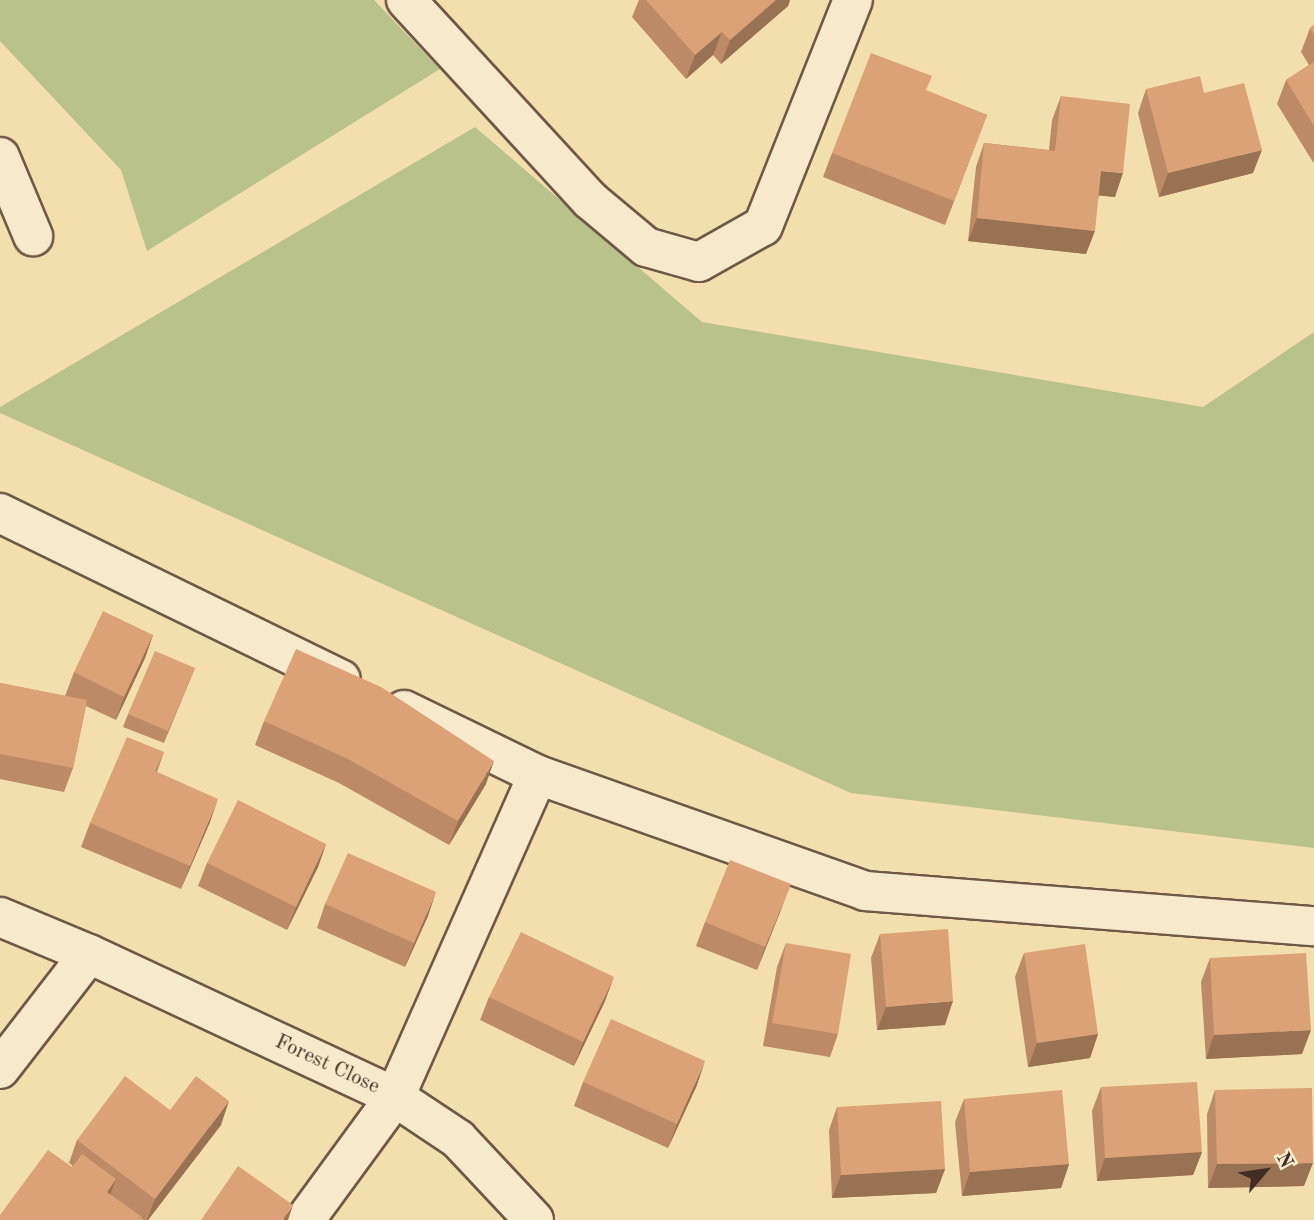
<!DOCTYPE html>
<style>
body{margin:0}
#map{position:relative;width:1314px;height:1220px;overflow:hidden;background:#f3dead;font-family:"Old Standard TT",serif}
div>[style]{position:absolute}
.green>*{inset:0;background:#b9c28b}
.roads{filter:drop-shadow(2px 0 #6e5946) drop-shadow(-2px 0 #6e5946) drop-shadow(0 2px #6e5946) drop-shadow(0 -2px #6e5946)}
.minor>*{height:38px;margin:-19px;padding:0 19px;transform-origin:19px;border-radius:19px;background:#f7eaca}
.wall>*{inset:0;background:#bc8a66}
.shaded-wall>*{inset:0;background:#997153}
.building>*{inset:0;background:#dba177}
span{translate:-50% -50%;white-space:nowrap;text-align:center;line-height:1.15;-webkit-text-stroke:6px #f7eaca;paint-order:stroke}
.street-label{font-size:21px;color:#412d24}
.north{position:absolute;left:1230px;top:1136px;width:70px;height:70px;-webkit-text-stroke:5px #f7eaca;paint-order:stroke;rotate:61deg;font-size:19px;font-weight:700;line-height:28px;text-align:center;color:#412d24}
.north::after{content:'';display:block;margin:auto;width:24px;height:32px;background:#412d24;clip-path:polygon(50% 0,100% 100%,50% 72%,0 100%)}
</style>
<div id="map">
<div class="green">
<i style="clip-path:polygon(0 0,374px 0,440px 69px,147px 251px,121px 170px,0 41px)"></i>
<i style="clip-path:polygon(475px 127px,702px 322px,1203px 407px,1314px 332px,1314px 848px,851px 793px,0 413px,0 407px)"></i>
</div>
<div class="roads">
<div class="minor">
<i style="left:406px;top:0;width:272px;rotate:47.4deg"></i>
<i style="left:590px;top:200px;width:73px;rotate:40deg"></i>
<i style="left:646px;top:247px;width:55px;rotate:15.8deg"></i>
<i style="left:699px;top:262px;width:73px;rotate:-29.4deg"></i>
<i style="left:763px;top:226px;width:243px;rotate:-68.3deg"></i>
<i style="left:0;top:157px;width:86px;rotate:67.3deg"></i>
<i style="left:0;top:513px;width:379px;rotate:26deg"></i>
<i style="left:404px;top:710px;width:149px;rotate:25.9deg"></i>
<i style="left:538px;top:775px;width:347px;rotate:19.5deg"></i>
<i style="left:865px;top:891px;width:450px;rotate:4.5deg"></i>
<i style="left:0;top:917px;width:96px;rotate:22.6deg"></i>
<i style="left:89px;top:954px;width:338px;rotate:25deg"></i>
<i style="left:395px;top:1097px;width:76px;rotate:33.7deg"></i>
<i style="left:458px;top:1139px;width:111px;rotate:46.8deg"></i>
<i style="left:0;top:1069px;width:145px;rotate:-52.3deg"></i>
<i style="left:305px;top:1220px;width:152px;rotate:-53.8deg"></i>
<i style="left:395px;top:1097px;width:352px;rotate:-66.1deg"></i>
</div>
</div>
<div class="wall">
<i style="clip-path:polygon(639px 0,790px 0,788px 6px,721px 64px,713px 55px,686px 79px,632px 17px)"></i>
<i style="clip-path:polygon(1314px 25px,1314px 162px,1313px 162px,1277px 104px,1286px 80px,1309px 65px,1301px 52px,1310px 28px)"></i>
<i style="clip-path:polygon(1146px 89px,1204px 93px,1253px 173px,1159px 197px,1138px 113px)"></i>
<i style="clip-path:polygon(926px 91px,987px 115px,945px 225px,823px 177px,832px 153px)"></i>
<i style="clip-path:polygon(1061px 96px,1115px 197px,1099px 195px,1086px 254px,968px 241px,976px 167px,984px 143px,1049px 150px,1052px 120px)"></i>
<i style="clip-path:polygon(153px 635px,145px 658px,116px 720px,86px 706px,73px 768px,64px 792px,0 779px,0 683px,65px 696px,74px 672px)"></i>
<i style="clip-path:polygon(195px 668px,164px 743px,123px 727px,128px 714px)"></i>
<i style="clip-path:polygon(264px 721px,486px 784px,449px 845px,339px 783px,255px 745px)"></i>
<i style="clip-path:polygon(164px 752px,157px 772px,210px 822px,181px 889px,81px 847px,90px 823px)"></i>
<i style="clip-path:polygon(326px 844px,318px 867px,287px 930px,198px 886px,207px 863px)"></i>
<i style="clip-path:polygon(325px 904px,428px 916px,405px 967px,317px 928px)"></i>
<i style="clip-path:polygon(782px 907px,757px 970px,696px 946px,705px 922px)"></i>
<i style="clip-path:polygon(880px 934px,945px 1025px,877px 1030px,871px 958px)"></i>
<i style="clip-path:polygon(786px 943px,838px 1034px,830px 1057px,763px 1046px,777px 967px)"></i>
<i style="clip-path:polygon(1024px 953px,1098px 1034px,1090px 1058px,1028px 1067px,1015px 977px)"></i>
<i style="clip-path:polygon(1210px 958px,1302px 1054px,1206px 1059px,1201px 982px)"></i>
<i style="clip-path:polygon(489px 997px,605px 1001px,574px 1066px,480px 1020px)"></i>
<i style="clip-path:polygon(583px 1082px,697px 1085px,668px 1148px,574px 1106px)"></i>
<i style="clip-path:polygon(1101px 1087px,1202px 1152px,1193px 1175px,1097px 1181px,1092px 1111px)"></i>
<i style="clip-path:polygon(1215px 1090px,1304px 1186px,1208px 1188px,1207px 1114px)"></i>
<i style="clip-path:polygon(964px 1099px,1069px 1164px,1061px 1188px,962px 1196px,955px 1122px)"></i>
<i style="clip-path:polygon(837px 1107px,945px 1169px,936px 1193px,832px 1198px,829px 1130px)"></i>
<i style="clip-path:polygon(221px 1125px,148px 1220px,143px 1220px,141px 1219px,140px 1220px,0 1220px,72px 1167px,73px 1166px,69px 1163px,77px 1140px)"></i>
</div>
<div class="shaded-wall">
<i style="clip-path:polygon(776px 0,790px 0,788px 6px,721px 64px,730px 40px)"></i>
<i style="clip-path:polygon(722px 32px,713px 55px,686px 79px,695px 55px)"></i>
<i style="clip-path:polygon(1262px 150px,1253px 173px,1159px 197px,1168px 173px)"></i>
<i style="clip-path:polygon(1101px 171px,1123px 173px,1115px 197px,1093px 195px)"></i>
<i style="clip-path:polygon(977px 218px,1095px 231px,1086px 254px,968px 241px)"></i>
<i style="clip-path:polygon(153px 635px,145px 658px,116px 720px,124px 697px)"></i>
<i style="clip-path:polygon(494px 761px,486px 784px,449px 845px,458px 821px)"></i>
<i style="clip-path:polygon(218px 799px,210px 822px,181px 889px,190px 866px)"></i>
<i style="clip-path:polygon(326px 844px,318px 867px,287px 930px,296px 907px)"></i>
<i style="clip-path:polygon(791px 884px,782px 907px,757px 970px,765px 947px)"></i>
<i style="clip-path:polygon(436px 892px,428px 916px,405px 967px,414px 943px)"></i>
<i style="clip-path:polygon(614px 977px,605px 1001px,574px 1066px,583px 1042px)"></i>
<i style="clip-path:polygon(953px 1001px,945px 1025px,877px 1030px,886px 1007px)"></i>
<i style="clip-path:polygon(1311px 1030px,1302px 1054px,1206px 1059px,1214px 1035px)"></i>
<i style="clip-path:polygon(1098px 1034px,1090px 1058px,1028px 1067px,1037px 1043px)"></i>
<i style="clip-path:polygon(705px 1061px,697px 1085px,668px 1148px,677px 1124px)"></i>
<i style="clip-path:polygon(229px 1101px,221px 1125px,148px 1220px,147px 1220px,155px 1199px)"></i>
<i style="clip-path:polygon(1202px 1152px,1193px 1175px,1097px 1181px,1105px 1158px)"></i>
<i style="clip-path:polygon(1313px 1163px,1304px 1186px,1208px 1188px,1217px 1164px)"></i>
<i style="clip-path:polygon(1069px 1164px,1061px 1188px,962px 1196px,970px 1172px)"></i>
<i style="clip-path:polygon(945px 1169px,936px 1193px,832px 1198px,841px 1175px)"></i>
<i style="clip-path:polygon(116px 1179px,107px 1203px,107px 1192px)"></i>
<i style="clip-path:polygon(293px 1205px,288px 1220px,283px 1220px)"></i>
</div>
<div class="building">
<i style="clip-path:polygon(646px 0,776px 0,730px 40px,722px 32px,695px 55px)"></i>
<i style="clip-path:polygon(1314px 25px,1314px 35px,1310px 28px)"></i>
<i style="clip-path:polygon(871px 53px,932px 76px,926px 90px,987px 115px,954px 201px,832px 153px)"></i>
<i style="clip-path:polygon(1314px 62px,1314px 126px,1286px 80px)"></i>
<i style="clip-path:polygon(1200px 76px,1204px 93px,1244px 83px,1262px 150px,1168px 173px,1146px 89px)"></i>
<i style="clip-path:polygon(1061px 96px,1130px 104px,1123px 173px,1101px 171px,1095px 231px,977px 218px,984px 143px,1055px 151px)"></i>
<i style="clip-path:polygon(103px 611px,153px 635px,124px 697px,74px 672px)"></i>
<i style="clip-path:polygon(296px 649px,381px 687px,494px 761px,458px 821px,348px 759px,264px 721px)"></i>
<i style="clip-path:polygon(155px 651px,195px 668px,168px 731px,128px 714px)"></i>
<i style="clip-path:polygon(0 683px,87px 700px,73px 768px,0 754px)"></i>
<i style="clip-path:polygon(127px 737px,164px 752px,155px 771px,218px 799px,190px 866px,90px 823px)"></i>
<i style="clip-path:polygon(238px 800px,326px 844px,296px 907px,207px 863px)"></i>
<i style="clip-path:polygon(348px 853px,436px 892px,414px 943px,325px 904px)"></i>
<i style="clip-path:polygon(730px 860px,791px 884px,765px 947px,705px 922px)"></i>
<i style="clip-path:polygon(948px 929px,953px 1001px,886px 1007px,880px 934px)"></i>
<i style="clip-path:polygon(521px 932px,614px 977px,583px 1042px,489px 997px)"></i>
<i style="clip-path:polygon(786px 943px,851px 954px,838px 1034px,772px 1023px)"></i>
<i style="clip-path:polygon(1085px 944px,1098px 1034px,1037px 1043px,1024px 953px)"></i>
<i style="clip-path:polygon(1306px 953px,1311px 1030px,1214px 1035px,1210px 958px)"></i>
<i style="clip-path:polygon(611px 1019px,705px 1061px,677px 1124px,583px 1082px)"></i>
<i style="clip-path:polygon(125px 1076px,170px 1110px,196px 1076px,229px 1101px,155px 1199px,77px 1140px)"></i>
<i style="clip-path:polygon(1197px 1082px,1202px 1152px,1105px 1158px,1101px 1087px)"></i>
<i style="clip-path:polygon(1312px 1088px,1313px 1163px,1217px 1164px,1215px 1090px)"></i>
<i style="clip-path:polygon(1062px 1090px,1069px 1164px,970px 1172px,964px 1099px)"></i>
<i style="clip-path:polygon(941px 1101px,945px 1169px,841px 1175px,837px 1107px)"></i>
<i style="clip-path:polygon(48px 1150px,72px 1167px,82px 1154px,116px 1179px,107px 1192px,142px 1217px,139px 1220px,0 1220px,0 1215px)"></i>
<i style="clip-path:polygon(238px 1166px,293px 1205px,283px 1220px,201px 1220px)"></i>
</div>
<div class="street-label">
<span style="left:327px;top:1065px;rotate:25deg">Forest Close</span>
</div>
<div class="north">N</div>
</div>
